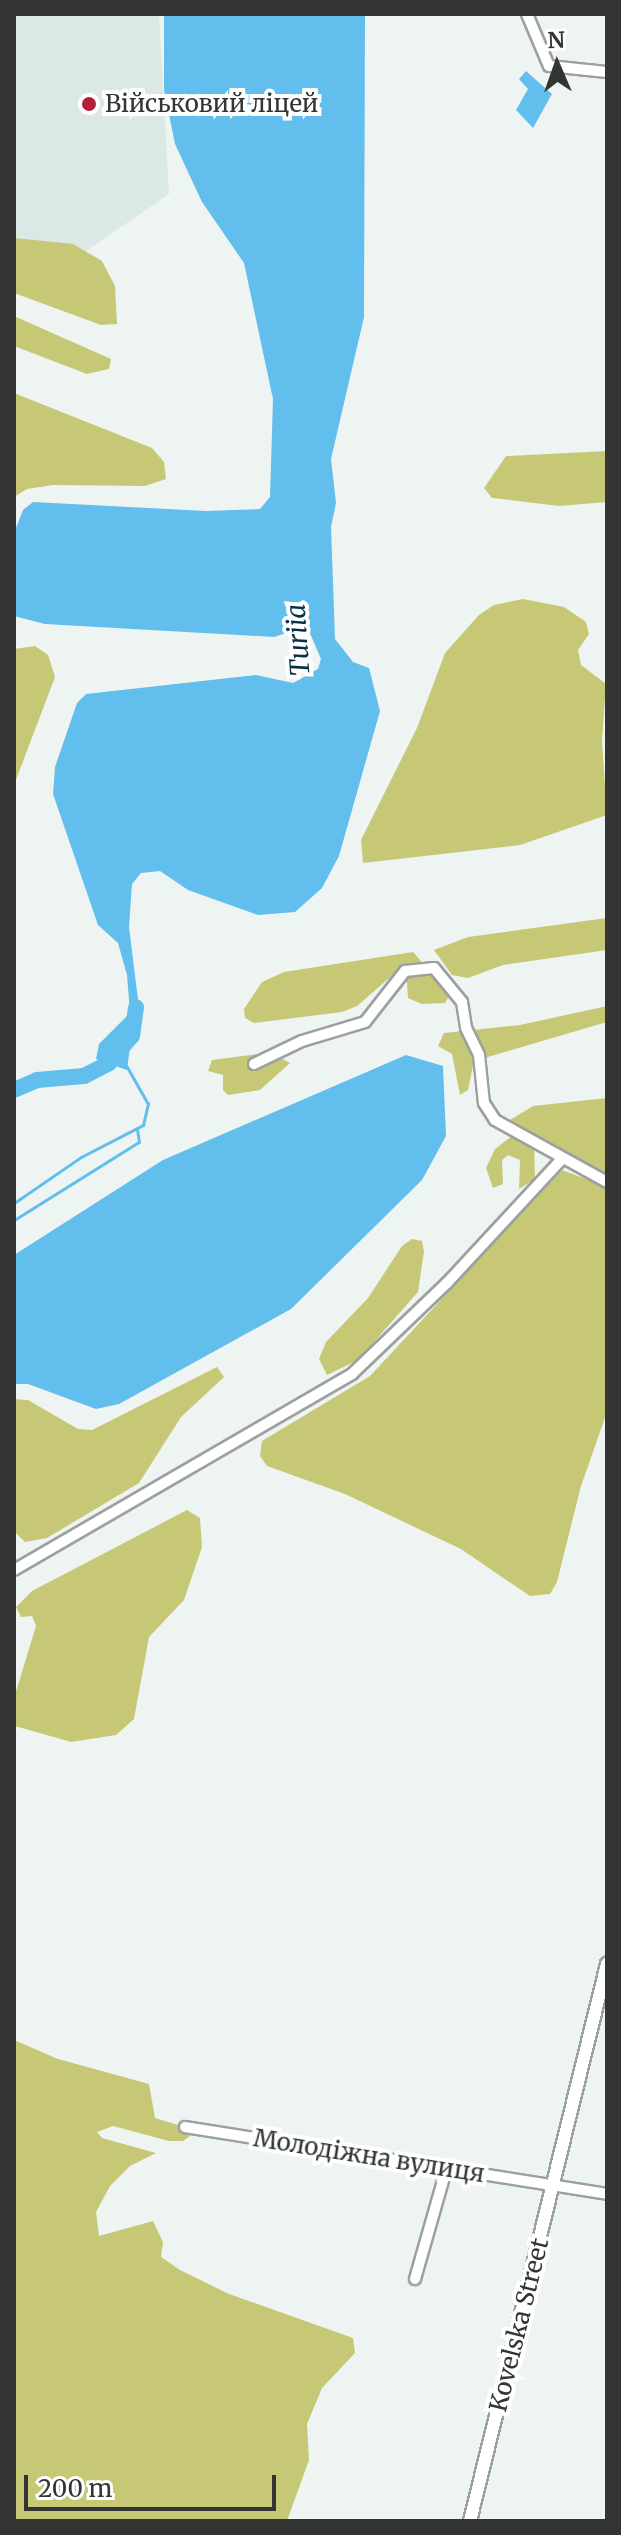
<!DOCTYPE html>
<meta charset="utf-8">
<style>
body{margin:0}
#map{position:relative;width:621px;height:2535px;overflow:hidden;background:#eef4f2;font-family:Merriweather,serif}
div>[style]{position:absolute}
.built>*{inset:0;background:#dae9e3}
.green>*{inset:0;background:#c7c876}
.water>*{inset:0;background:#62beed}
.stream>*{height:3px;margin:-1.5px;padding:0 1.5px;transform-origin:1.5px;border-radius:1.5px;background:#62beed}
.river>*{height:16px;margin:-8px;padding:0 8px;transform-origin:8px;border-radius:8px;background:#62beed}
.roads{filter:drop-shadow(2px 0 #9ba19f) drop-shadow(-2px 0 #9ba19f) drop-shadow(0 2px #9ba19f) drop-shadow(0 -2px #9ba19f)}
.minor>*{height:10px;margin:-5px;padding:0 5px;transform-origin:5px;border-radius:5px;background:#fff}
.tertiary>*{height:12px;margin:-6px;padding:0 6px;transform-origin:6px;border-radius:6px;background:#fff}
.dots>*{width:22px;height:22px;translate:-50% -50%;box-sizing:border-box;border:4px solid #fff;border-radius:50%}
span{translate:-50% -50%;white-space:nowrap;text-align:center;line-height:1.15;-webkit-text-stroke:8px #fff;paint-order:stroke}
.poi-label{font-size:24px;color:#323534}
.left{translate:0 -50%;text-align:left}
.street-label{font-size:24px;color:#323534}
.water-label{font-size:26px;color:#063144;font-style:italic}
.frame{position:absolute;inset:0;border:16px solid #323534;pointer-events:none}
.north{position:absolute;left:517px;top:24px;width:80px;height:80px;-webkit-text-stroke:6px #fff;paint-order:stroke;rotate:358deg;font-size:22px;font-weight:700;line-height:32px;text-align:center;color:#323534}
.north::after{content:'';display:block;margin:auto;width:28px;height:36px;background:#323534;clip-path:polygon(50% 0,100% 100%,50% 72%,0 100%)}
.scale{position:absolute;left:24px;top:2475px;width:252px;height:36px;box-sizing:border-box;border:4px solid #323534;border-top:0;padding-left:10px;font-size:24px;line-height:28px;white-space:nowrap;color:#323534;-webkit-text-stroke:6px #fff;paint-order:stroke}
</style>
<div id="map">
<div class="built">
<i style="clip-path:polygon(14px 14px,159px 14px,169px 194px,73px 260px,14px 245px)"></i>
</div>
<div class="green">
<i style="clip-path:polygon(14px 238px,73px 244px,102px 261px,115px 286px,117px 324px,101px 325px,14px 293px)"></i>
<i style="clip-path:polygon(14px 316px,111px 359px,109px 369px,87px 374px,14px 346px)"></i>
<i style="clip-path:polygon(14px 393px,152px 448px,164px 462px,166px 479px,145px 486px,53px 485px,27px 489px,14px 497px)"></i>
<i style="clip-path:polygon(607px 451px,607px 502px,559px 506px,502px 499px,492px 498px,484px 488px,506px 456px)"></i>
<i style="clip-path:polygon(523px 599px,564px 607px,586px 622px,589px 634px,578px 650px,581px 665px,606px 684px,602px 741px,607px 815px,520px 845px,363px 863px,361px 840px,417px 728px,445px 653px,479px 615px,494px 605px)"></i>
<i style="clip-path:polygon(35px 646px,48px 655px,55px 677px,14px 785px,14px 649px)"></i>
<i style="clip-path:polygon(607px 918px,607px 950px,503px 965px,468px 978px,452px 975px,434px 950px,468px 937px)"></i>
<i style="clip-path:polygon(413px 952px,450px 994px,445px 1003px,422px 1004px,408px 998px,407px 982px,395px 973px,357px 1006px,342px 1012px,254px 1023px,245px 1018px,244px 1009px,262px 982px,284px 972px)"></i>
<i style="clip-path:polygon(607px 1006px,607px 1022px,474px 1061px,468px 1090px,460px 1095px,452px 1054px,438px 1046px,444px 1033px,520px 1025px)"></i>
<i style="clip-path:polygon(258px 1054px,251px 1066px,264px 1067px,281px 1058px,290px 1063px,260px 1090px,228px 1095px,223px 1090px,223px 1075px,208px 1071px,212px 1060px)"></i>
<i style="clip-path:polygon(607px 1098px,607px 1174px,510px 1120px,533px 1106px)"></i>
<i style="clip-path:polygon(512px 1136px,534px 1142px,535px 1179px,519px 1189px,520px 1160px,508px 1155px,502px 1160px,503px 1184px,493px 1188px,486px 1168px,495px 1149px)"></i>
<i style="clip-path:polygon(562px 1170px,607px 1187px,607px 1412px,581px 1486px,557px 1582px,550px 1594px,530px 1596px,461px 1549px,345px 1494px,267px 1466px,260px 1456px,262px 1441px,370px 1376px)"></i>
<i style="clip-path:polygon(412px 1239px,422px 1241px,424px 1251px,418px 1292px,358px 1360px,327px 1375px,319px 1359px,326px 1342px,368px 1298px,402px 1246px)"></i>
<i style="clip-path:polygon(217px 1367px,224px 1377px,181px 1417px,139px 1483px,47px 1538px,25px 1542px,14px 1531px,14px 1399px,28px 1400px,78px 1429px,92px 1430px)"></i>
<i style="clip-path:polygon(187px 1510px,200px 1518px,202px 1547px,184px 1600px,149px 1637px,134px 1719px,116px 1735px,71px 1742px,15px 1726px,14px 1698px,36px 1626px,32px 1616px,21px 1617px,16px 1607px,32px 1591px)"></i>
<i style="clip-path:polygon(14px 2040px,58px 2059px,149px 2084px,155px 2118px,188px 2128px,190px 2136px,183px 2141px,169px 2141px,113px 2126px,97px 2132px,102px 2138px,156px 2153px,130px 2166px,110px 2186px,96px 2212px,99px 2236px,153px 2221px,163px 2242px,161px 2257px,180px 2270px,229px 2294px,353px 2338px,355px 2353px,322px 2388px,307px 2424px,309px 2460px,287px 2521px,14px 2521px)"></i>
</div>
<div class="water">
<i style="clip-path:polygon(164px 14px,365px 14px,364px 317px,331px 459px,336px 503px,331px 527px,335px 639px,353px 662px,369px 668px,380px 711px,339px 856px,322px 888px,295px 912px,258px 915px,188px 890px,160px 871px,141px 873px,132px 884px,129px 927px,140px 1016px,132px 1031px,127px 1070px,96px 1059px,99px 1044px,130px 1013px,127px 975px,118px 943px,98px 925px,53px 794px,55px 767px,77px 703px,86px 694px,256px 675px,293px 683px,318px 669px,321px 659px,307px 626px,274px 637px,45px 624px,14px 616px,14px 533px,23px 510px,33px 502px,206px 511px,260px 509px,270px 497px,273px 399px,244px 263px,202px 202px,175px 144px,164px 90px)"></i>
<i style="clip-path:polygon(526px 71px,552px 94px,533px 128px,516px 110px,528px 89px,519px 79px)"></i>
<i style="clip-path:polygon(406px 1055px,443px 1066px,446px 1136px,422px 1180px,291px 1309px,119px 1404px,96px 1409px,28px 1384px,14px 1384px,14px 1255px,163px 1160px)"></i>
</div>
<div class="stream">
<i style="left:14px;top:1203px;width:81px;rotate:-34.5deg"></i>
<i style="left:81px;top:1157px;width:70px;rotate:-27.3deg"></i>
<i style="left:143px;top:1125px;width:22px;rotate:-77deg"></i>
<i style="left:148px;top:1104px;width:43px;rotate:-119.6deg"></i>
<i style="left:14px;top:1220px;width:147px;rotate:-32deg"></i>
<i style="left:139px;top:1142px;width:13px;rotate:-99deg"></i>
</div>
<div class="river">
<i style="left:14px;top:1090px;width:25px;rotate:-23deg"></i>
<i style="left:37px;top:1080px;width:47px;rotate:-4.9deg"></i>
<i style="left:84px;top:1076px;width:28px;rotate:-27deg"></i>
<i style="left:109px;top:1063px;width:35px;rotate:-50deg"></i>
<i style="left:132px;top:1036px;width:29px;rotate:-82deg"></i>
</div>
<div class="roads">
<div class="minor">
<i style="left:527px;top:14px;width:56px;rotate:67.1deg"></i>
<i style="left:549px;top:66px;width:58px;rotate:5.9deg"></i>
<i style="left:254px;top:1064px;width:53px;rotate:-25.6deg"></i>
<i style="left:302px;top:1041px;width:66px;rotate:-16.8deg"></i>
<i style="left:365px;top:1022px;width:65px;rotate:-51.9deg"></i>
<i style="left:405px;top:971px;width:29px;rotate:-6deg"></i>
<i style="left:434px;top:968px;width:44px;rotate:50.5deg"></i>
<i style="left:462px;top:1002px;width:26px;rotate:81deg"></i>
<i style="left:466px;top:1028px;width:30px;rotate:64deg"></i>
<i style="left:479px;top:1055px;width:48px;rotate:84.1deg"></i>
<i style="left:484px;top:1103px;width:20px;rotate:57deg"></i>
<i style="left:495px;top:1120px;width:128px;rotate:29deg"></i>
<i style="left:14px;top:1570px;width:391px;rotate:-30.1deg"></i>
<i style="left:352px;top:1374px;width:132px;rotate:-43.8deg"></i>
<i style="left:447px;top:1283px;width:168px;rotate:-47.2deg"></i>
<i style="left:185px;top:2127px;width:427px;rotate:9deg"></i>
<i style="left:415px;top:2279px;width:116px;rotate:-74.1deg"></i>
</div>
<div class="tertiary">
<i style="left:470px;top:2521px;width:574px;rotate:-76.18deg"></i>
</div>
</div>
<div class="dots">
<i style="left:89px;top:104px;background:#b3203d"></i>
</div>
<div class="poi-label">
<span class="left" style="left:105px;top:104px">Військовий ліцей</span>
</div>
<div class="street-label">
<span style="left:369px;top:2156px;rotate:9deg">Молодіжна вулиця</span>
<span style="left:519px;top:2325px;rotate:-76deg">Kovelska Street</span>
</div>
<div class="water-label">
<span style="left:298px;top:640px;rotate:-94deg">Turiia</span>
</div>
<div class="frame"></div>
<div class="north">N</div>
<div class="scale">200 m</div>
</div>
